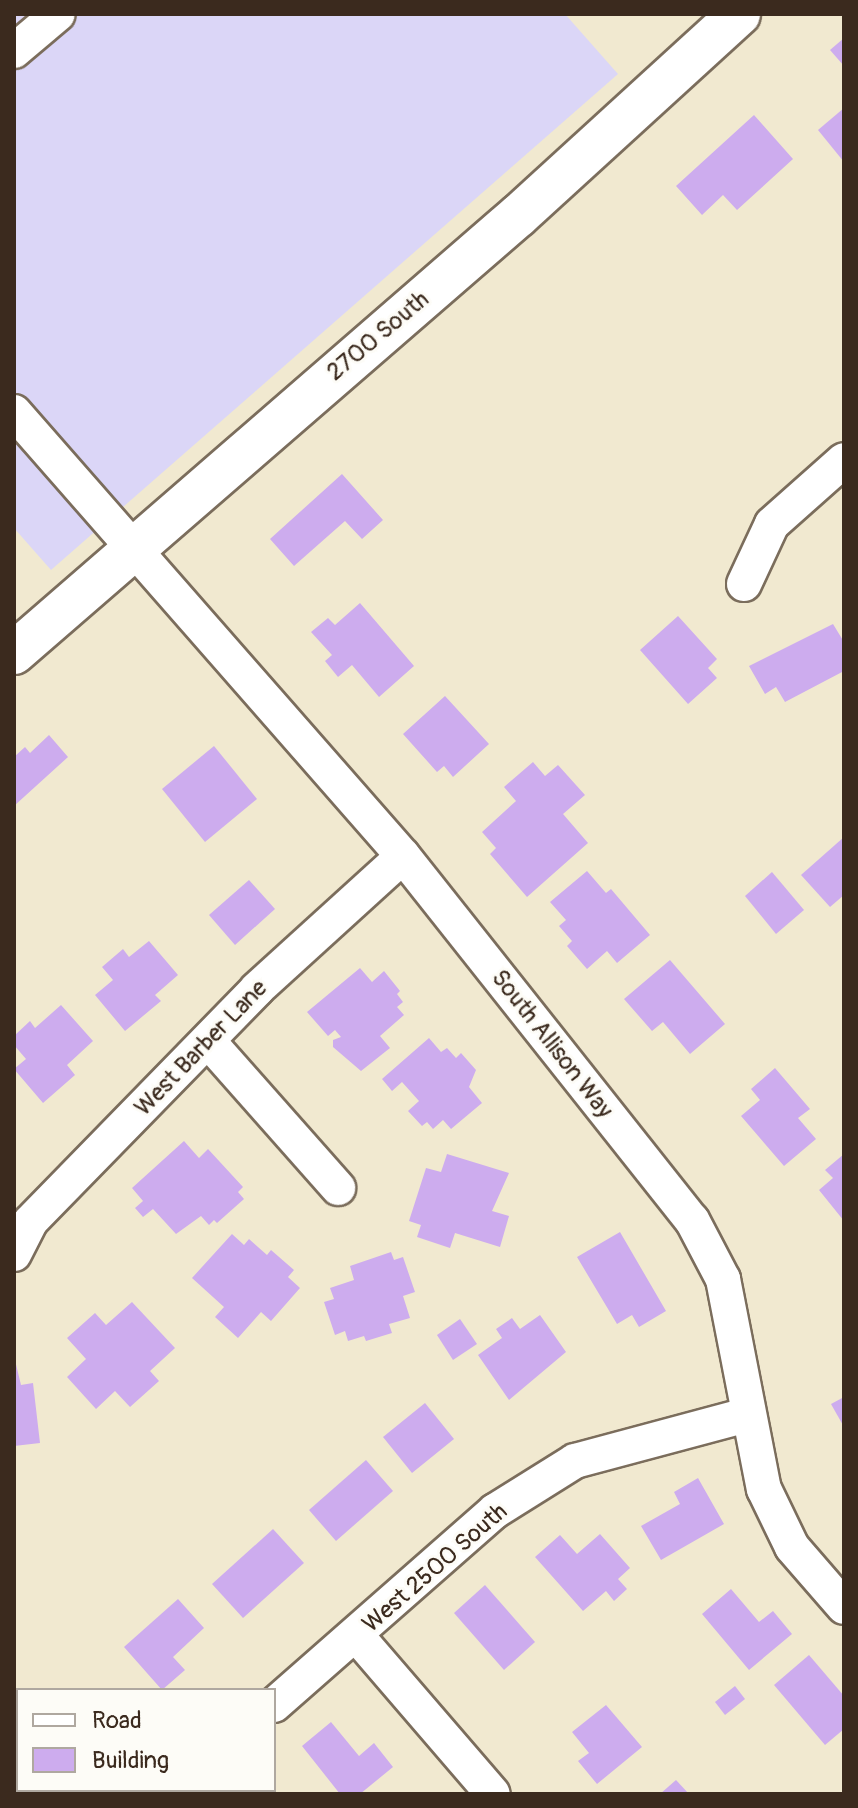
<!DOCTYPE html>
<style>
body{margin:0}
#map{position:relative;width:858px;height:1808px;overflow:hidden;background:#f1e9d0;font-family:Pangolin,sans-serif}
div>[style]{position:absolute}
.built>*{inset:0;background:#dbd6f7}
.building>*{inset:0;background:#cdacee}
.roads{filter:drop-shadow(2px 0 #7b6d5c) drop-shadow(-2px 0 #7b6d5c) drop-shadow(0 2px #7b6d5c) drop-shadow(0 -2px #7b6d5c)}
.minor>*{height:34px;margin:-17px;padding:0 17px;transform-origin:17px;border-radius:17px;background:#fff}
.major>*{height:42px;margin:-21px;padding:0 21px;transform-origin:21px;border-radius:21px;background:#fff}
span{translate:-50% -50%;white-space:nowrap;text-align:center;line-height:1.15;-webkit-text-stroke:6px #fdfcf7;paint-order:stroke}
.street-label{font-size:24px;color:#3b2a1e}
.frame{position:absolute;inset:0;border:16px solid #3b2a1e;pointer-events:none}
.legend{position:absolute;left:16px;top:1688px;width:260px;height:104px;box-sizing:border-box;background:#fdfcf7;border:2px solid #afa8a0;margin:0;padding:10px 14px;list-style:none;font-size:24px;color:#3b2a1e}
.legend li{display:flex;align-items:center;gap:16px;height:40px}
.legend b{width:40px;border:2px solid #afa8a0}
</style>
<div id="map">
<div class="built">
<i style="clip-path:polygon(14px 14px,565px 14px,618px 74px,51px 570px,14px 528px)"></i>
</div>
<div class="building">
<i style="clip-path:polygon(844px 38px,844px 66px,830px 50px)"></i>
<i style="clip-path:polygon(844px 108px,844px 162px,818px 130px)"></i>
<i style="clip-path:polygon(754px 115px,793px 159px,737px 210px,723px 195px,702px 215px,676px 186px)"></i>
<i style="clip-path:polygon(342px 474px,383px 520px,362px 539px,345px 521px,294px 566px,270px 539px)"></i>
<i style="clip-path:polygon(360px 603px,414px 666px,379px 697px,352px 665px,338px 677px,325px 661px,332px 655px,311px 632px,328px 618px,335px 625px)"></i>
<i style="clip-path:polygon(678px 616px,717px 659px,708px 668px,717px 678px,688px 704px,640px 650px)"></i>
<i style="clip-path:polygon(833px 624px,844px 642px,844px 671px,785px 702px,776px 687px,765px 694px,749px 666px)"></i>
<i style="clip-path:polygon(445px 696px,489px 744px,453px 777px,444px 766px,437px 772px,403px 734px)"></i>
<i style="clip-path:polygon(49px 735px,68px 757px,14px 806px,14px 757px,25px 747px,30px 753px)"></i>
<i style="clip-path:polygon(214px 746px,257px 799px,205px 842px,162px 789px)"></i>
<i style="clip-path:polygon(533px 762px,545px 776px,558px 765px,585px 795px,563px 814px,588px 843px,527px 897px,490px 854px,496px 848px,482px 832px,516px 801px,504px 787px)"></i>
<i style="clip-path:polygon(844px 837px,844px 895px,830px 907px,801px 875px)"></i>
<i style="clip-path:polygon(587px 871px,606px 893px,611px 889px,650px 935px,617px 963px,607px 951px,587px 969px,567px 946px,572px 941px,559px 926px,566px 920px,550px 902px)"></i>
<i style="clip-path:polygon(772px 872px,804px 910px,776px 934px,745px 896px)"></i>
<i style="clip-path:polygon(249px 880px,275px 909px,235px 945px,209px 915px)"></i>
<i style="clip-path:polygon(149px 941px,178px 975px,155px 995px,161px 1001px,125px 1031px,95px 995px,113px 980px,102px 967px,123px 949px,129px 957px)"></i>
<i style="clip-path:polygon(670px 960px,725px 1024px,690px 1054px,663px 1022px,652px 1031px,624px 999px)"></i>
<i style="clip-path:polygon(360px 968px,372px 982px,384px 971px,400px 991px,397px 994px,403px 1002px,397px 1007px,404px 1015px,380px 1036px,390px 1048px,361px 1071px,333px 1047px,333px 1040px,341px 1037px,335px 1030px,328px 1036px,307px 1012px)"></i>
<i style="clip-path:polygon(61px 1005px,93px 1041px,67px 1065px,75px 1075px,43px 1103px,14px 1069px,26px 1059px,14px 1045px,14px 1036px,30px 1021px,35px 1028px)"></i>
<i style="clip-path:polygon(429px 1038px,441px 1052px,447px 1048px,456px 1058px,461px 1053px,476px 1070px,469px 1087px,482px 1103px,451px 1129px,443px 1120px,433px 1129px,427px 1122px,422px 1126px,408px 1111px,419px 1101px,402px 1082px,392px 1091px,382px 1079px)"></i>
<i style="clip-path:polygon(775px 1068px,810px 1109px,798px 1118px,816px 1139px,784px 1166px,741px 1116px,760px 1100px,751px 1089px)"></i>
<i style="clip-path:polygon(184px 1141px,199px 1158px,208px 1149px,243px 1187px,238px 1192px,244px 1199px,217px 1223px,214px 1220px,209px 1225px,201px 1216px,176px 1234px,153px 1209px,143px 1217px,135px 1208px,143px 1201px,132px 1188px)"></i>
<i style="clip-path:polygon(447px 1154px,509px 1173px,492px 1211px,509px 1216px,500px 1247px,455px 1233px,450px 1248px,417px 1237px,421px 1225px,409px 1221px,426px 1168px,441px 1172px)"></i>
<i style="clip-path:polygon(844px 1154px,844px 1221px,819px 1190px,833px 1178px,825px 1170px)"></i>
<i style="clip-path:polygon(620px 1232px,666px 1311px,639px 1327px,632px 1315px,617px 1324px,577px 1257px)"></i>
<i style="clip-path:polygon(232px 1234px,244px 1245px,249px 1239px,267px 1255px,271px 1250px,294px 1270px,288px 1277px,300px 1288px,271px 1321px,261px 1312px,238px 1338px,215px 1317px,224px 1307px,192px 1278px)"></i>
<i style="clip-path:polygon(391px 1252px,394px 1260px,403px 1257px,415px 1292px,403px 1296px,410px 1318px,389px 1324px,392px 1333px,366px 1341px,364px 1336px,348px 1341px,345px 1331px,335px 1335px,324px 1302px,334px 1299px,330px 1288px,354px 1280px,350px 1266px)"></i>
<i style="clip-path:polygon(132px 1302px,175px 1348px,150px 1371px,159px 1381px,130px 1407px,115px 1391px,96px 1409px,67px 1377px,86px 1359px,67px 1338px,95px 1313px,106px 1325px)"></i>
<i style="clip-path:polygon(540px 1315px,566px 1352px,509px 1400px,478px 1355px,502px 1338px,496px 1329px,512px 1318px,520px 1329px)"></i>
<i style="clip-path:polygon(460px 1319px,477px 1344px,453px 1360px,437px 1335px)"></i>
<i style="clip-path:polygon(14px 1356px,21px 1385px,33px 1383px,40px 1443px,14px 1446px)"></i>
<i style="clip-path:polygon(844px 1397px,844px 1427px,831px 1404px)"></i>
<i style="clip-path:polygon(425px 1403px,454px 1439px,412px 1473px,383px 1437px)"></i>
<i style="clip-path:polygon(366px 1460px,393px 1491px,336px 1541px,309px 1510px)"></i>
<i style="clip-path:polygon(698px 1478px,724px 1524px,661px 1560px,641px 1526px,680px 1504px,674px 1492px)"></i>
<i style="clip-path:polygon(273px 1529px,304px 1563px,243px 1618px,212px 1584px)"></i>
<i style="clip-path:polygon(600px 1534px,630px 1568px,618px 1579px,627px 1589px,614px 1601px,606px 1591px,583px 1611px,535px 1557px,560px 1535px,577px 1554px)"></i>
<i style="clip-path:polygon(485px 1585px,535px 1642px,504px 1670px,454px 1613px)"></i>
<i style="clip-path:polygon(731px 1589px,759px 1622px,773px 1611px,792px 1634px,749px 1670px,702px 1614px)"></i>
<i style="clip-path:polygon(178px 1599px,204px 1628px,173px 1657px,185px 1670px,162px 1690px,124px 1647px)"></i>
<i style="clip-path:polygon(809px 1655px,844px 1696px,844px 1729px,825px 1745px,774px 1685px)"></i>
<i style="clip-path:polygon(735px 1686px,745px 1699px,725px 1715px,715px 1702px)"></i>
<i style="clip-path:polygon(606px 1705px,642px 1747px,597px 1784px,578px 1761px,589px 1753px,572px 1732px)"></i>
<i style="clip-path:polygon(331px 1722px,359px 1756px,374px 1743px,393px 1767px,360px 1794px,340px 1794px,302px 1746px)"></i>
<i style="clip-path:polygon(14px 1737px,18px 1737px,18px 1782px,14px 1782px)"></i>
<i style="clip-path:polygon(676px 1780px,689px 1794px,660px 1794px)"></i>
</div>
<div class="roads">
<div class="minor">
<i style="left:14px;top:51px;width:57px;rotate:-40.1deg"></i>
<i style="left:14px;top:412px;width:590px;rotate:48.78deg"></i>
<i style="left:403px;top:856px;width:465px;rotate:51.6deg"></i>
<i style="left:692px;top:1220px;width:67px;rotate:62.3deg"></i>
<i style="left:723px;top:1279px;width:214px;rotate:79deg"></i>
<i style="left:764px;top:1489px;width:64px;rotate:64.2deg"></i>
<i style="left:792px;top:1547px;width:79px;rotate:49.1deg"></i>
<i style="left:744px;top:584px;width:66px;rotate:-65deg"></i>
<i style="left:772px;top:524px;width:96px;rotate:-41.6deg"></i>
<i style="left:209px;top:1042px;width:195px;rotate:48.5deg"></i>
<i style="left:14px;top:1254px;width:36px;rotate:-63deg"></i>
<i style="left:30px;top:1222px;width:325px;rotate:-45.7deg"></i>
<i style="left:257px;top:989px;width:197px;rotate:-42.3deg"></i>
<i style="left:357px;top:1636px;width:208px;rotate:49.3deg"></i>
<i style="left:274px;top:1705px;width:294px;rotate:-41.3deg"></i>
<i style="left:495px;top:1511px;width:94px;rotate:-32deg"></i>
<i style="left:575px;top:1461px;width:178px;rotate:-15deg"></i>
<i style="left:170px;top:1794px;width:6px;rotate:-45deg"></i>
</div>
<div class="major">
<i style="left:14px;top:653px;width:668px;rotate:-40.94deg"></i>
<i style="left:519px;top:215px;width:298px;rotate:-42.4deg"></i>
</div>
</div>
<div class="street-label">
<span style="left:378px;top:336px;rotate:-40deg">2700 South</span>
<span style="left:552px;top:1044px;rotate:52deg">South Allison Way</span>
<span style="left:201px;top:1048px;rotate:-46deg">West Barber Lane</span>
<span style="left:435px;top:1568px;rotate:-41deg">West 2500 South</span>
</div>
<div class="frame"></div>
<ul class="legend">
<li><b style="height:10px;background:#fff"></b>Road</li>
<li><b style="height:22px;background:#cdacee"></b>Building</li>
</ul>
</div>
